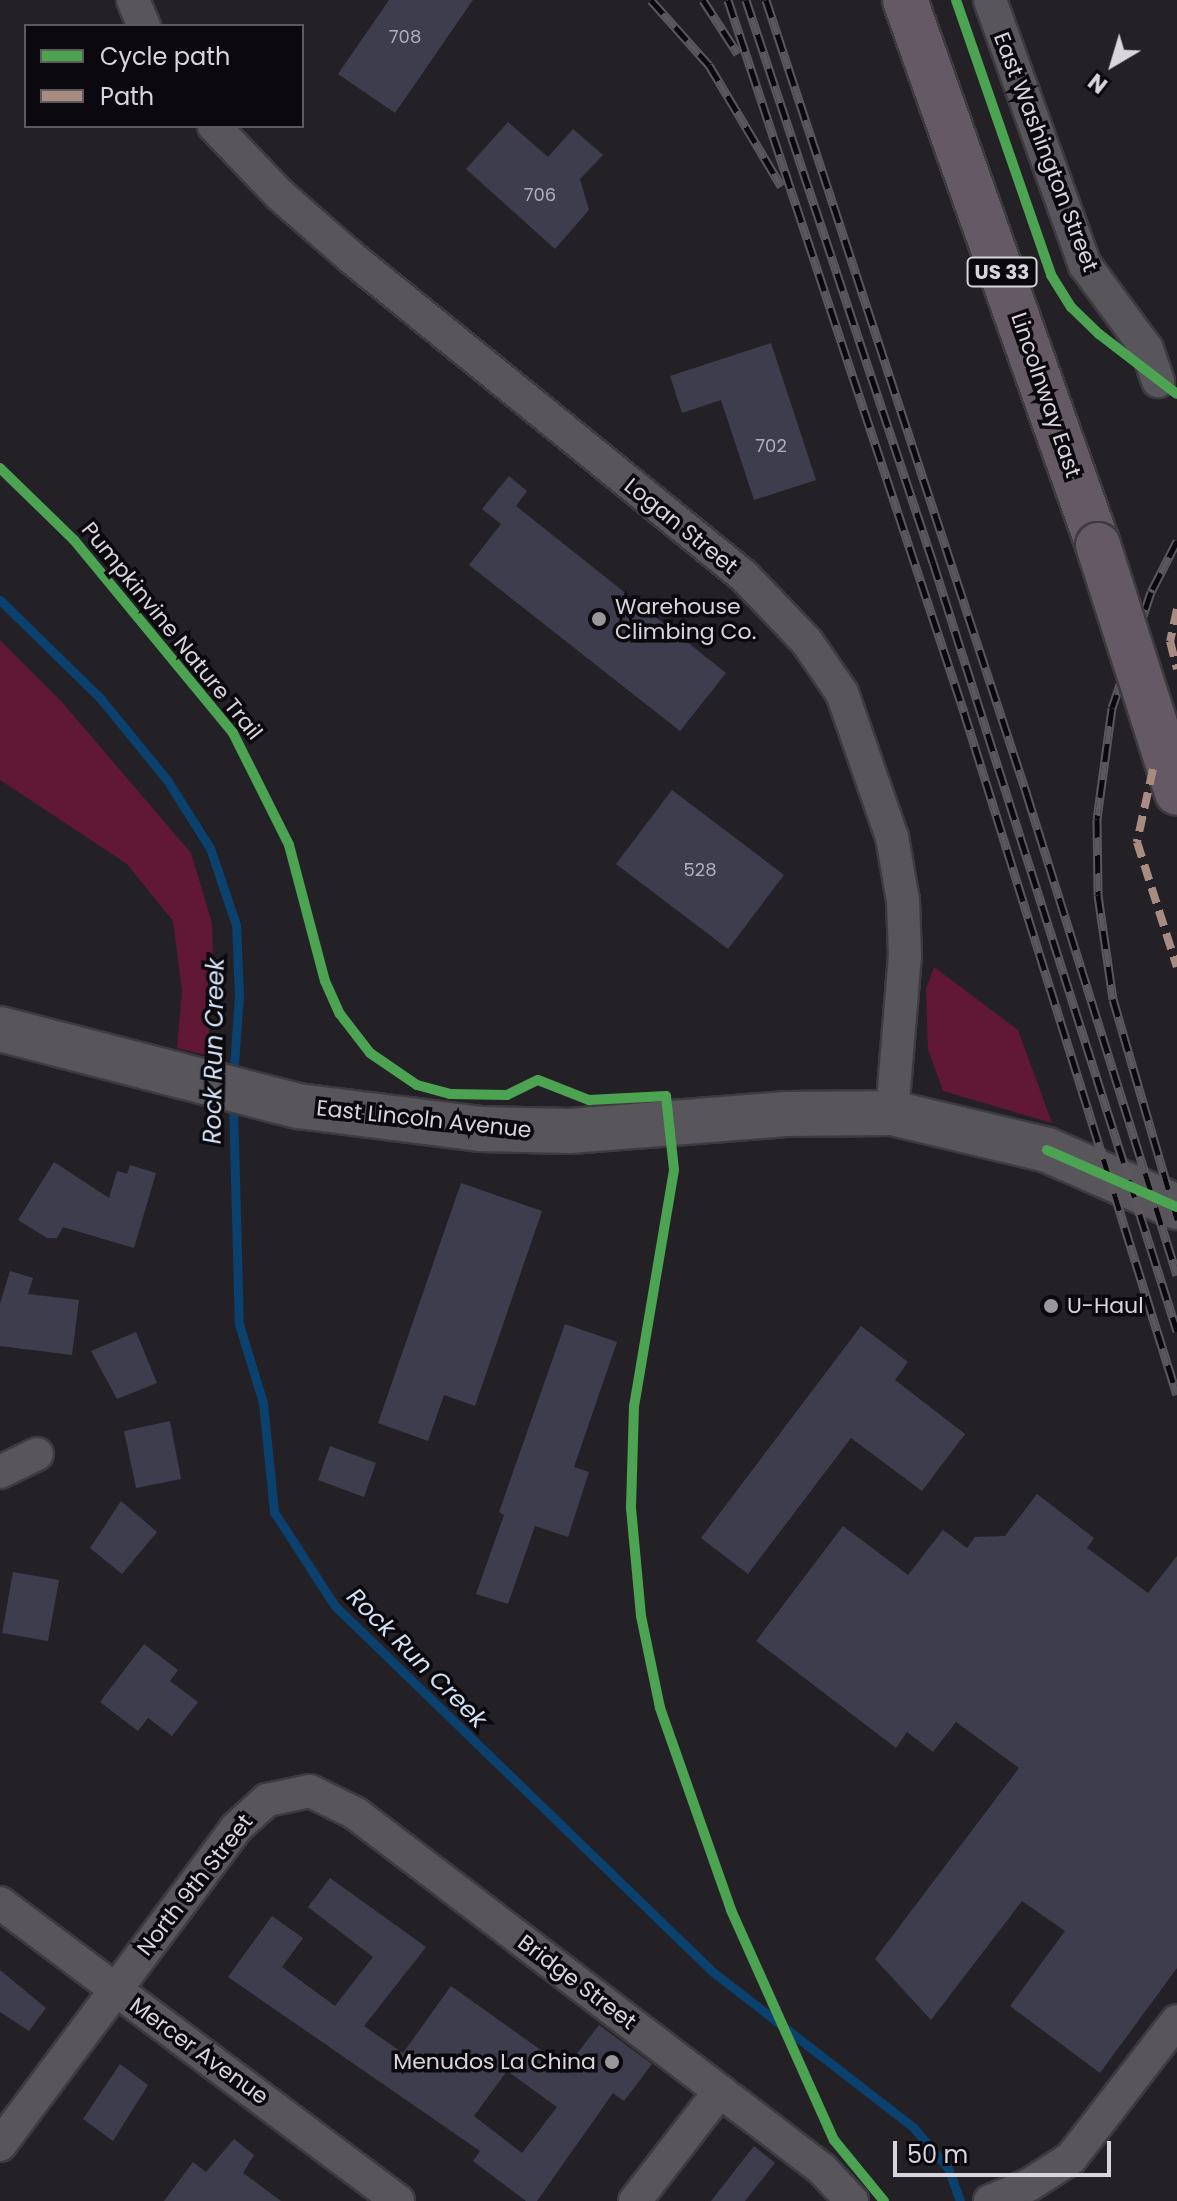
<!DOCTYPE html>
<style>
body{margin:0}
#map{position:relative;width:1177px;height:2201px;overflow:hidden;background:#232126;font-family:Poppins,sans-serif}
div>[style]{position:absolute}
.green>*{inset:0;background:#611834}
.stream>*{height:9px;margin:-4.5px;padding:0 4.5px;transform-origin:4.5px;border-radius:4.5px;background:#0a416f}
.building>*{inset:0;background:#3e3d4e}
.roads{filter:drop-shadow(2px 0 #3e3b40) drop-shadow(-2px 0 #3e3b40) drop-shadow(0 2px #3e3b40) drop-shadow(0 -2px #3e3b40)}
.street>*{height:32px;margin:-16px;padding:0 16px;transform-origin:16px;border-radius:16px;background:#58565a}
.secondary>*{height:44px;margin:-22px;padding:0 22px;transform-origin:22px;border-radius:22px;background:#58565a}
.highway>*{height:44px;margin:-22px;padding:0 22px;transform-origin:22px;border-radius:22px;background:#655965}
.rail>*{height:9px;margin-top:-4.5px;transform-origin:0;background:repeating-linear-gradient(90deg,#0c090e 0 18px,#5a585c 0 36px);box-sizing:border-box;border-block:2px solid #5a585c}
.bridges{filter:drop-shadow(2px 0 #3e3b40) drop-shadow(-2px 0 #3e3b40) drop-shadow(0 2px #3e3b40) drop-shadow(0 -2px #3e3b40)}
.highway-bridge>*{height:44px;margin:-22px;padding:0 22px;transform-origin:22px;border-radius:22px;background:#655965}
.quiet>*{height:8px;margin-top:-4px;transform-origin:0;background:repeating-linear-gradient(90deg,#a88b81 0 16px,transparent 0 24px)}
.cycleway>*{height:10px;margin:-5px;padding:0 5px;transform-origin:5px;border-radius:5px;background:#4ca352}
.dots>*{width:22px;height:22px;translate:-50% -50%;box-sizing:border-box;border:4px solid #0c090e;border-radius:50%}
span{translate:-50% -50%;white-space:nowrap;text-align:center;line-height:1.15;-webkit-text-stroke:7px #0c090e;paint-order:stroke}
.number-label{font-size:18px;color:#b2afb8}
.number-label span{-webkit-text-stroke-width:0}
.shield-label span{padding:2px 6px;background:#0c090e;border:2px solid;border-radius:6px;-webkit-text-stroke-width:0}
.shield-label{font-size:20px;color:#d9d5dc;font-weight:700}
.street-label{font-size:22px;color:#d9d5dc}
.poi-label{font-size:22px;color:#d9d5dc}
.left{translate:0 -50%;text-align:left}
.right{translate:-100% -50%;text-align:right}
.water-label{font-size:24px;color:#d2e3f6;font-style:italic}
.legend{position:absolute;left:24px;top:24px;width:280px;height:104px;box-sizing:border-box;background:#0c090e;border:2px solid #5e5b60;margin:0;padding:10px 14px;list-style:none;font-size:24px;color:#d9d5dc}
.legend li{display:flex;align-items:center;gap:16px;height:40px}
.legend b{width:40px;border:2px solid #5e5b60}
.north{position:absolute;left:1073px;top:24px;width:80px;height:80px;-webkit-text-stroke:6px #0c090e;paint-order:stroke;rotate:218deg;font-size:22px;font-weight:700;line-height:32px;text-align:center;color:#d9d5dc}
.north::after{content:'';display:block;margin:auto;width:28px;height:36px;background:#d9d5dc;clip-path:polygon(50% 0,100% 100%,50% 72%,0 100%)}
.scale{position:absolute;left:893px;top:2141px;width:218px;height:36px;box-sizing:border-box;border:4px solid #d9d5dc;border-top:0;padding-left:10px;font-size:24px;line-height:28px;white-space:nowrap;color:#d9d5dc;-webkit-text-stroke:6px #0c090e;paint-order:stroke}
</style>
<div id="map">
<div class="green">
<i style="clip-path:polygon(0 640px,61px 701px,191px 853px,212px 923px,214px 989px,206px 1055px,177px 1048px,182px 991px,173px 921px,127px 864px,0 780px)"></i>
<i style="clip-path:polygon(934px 967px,1018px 1030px,1052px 1123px,943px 1091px,928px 1049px,926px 989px)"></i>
</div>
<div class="stream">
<i style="left:0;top:600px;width:140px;rotate:44.4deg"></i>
<i style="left:100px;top:698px;width:106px;rotate:50.7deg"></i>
<i style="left:167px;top:780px;width:80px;rotate:57.7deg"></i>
<i style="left:210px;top:848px;width:81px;rotate:71.3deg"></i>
<i style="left:236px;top:925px;width:70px;rotate:87.5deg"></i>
<i style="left:239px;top:995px;width:83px;rotate:94.1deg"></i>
<i style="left:233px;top:1101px;width:223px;rotate:88.5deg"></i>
<i style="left:239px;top:1324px;width:83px;rotate:73.1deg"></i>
<i style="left:263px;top:1403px;width:110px;rotate:84.2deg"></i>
<i style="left:274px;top:1512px;width:112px;rotate:57deg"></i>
<i style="left:335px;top:1606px;width:526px;rotate:44.08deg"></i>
<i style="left:713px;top:1972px;width:253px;rotate:37.8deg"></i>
<i style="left:913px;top:2127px;width:54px;rotate:49.5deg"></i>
<i style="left:948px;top:2168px;width:35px;rotate:70deg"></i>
</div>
<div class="building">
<i style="clip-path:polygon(389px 0,473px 0,395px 113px,338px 74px)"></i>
<i style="clip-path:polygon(508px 122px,548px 157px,573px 129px,603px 155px,580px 179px,589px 210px,555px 249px,466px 169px)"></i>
<i style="clip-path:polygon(771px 343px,816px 480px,754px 500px,721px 400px,682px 413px,670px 376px)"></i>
<i style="clip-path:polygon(509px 476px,527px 491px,516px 506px,726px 673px,680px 731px,469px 565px,501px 524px,482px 509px)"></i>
<i style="clip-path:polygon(672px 790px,784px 875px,728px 949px,616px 864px)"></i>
<i style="clip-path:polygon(54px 1162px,109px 1198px,117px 1171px,127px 1174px,130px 1165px,156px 1173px,134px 1248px,63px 1227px,57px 1238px,47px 1238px,18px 1220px)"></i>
<i style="clip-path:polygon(461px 1183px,542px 1211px,475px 1406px,444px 1395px,428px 1441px,378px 1423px)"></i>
<i style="clip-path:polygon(10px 1271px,33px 1278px,28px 1294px,79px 1300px,72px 1355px,0 1346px,0 1304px)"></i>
<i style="clip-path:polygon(565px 1324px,617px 1342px,574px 1467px,589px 1472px,568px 1537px,535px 1526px,508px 1604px,476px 1594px,504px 1515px,499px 1512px)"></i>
<i style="clip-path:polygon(861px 1326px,908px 1362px,895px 1380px,965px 1434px,922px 1491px,851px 1438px,748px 1574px,701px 1538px)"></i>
<i style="clip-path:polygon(136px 1332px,157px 1383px,117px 1399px,91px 1351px)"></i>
<i style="clip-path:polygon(170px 1421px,181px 1479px,136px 1488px,124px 1431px)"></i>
<i style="clip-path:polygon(330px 1446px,376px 1463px,364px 1497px,318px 1480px)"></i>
<i style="clip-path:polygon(1037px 1494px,1094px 1538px,1087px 1548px,1148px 1593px,1177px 1556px,1177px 1968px,1100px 2073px,1010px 2006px,1065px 1931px,1022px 1901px,931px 2020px,875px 1959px,1019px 1768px,956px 1722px,933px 1752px,907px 1732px,896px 1748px,756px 1641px,843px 1526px,908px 1575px,943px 1530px,967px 1548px,975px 1537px,1005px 1536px)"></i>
<i style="clip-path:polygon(121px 1501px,157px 1532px,122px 1574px,90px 1548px)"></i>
<i style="clip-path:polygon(13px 1572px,59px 1580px,48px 1641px,2px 1633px)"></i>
<i style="clip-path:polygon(144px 1644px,178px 1670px,170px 1681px,198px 1702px,172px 1736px,148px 1718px,138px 1731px,100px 1702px)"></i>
<i style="clip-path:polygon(evenodd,330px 1878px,426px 1947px,364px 2026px,403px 2053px,451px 1986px,566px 2068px,599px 2025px,652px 2064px,624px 2101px,613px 2093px,537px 2201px,526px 2201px,473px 2161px,480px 2151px,228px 1977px,272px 1916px,303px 1938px,282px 1967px,335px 2006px,373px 1957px,308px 1907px,330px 1878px,507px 2071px,557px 2107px,522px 2153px,474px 2116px,507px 2071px)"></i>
<i style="clip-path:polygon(0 1970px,46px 2008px,29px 2031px,0 2012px)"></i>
<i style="clip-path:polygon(120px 2064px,148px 2085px,113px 2141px,83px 2119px)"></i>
<i style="clip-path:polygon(234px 2139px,254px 2155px,243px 2173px,281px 2201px,164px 2201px,193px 2162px,206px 2172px)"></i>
<i style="clip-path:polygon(754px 2146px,775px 2163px,745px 2201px,711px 2201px)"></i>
</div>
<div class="roads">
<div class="street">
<i style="left:133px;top:0;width:28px;rotate:67deg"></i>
<i style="left:990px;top:0;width:282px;rotate:70.3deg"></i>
<i style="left:1085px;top:265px;width:104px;rotate:53.6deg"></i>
<i style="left:1147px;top:349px;width:34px;rotate:71deg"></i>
<i style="left:214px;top:126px;width:95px;rotate:46.3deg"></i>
<i style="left:280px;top:195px;width:96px;rotate:41.2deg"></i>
<i style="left:352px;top:258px;width:505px;rotate:39.05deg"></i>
<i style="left:744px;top:576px;width:91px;rotate:46.3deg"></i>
<i style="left:807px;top:642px;width:62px;rotate:55.5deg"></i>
<i style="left:842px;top:693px;width:152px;rotate:70.9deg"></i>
<i style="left:892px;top:837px;width:65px;rotate:80.2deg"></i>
<i style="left:903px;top:901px;width:54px;rotate:87.9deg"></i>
<i style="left:905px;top:955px;width:159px;rotate:94.7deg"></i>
<i style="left:0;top:1472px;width:41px;rotate:-25.9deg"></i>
<i style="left:0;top:1903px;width:497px;rotate:36.8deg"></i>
<i style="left:0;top:2145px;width:395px;rotate:-53.3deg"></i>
<i style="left:236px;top:1828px;width:42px;rotate:-42.1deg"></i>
<i style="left:267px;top:1800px;width:44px;rotate:-11.8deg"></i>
<i style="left:310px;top:1791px;width:50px;rotate:26.1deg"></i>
<i style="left:355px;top:1813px;width:587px;rotate:37.32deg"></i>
<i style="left:822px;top:2169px;width:44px;rotate:46.8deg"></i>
<i style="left:635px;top:2201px;width:139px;rotate:-52.3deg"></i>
<i style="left:990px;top:2201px;width:42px;rotate:-22.3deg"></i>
<i style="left:1029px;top:2185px;width:50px;rotate:-32.7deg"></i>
<i style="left:1071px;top:2158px;width:173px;rotate:-52.3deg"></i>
</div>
<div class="secondary">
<i style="left:0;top:1029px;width:308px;rotate:14.5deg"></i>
<i style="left:298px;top:1106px;width:183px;rotate:7.2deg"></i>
<i style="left:480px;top:1129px;width:90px;rotate:1.3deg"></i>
<i style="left:570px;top:1131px;width:217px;rotate:-4.5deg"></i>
<i style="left:786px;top:1114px;width:106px;rotate:-0.5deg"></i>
<i style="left:892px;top:1113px;width:159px;rotate:13.4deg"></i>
<i style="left:1047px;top:1150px;width:142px;rotate:23.7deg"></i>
</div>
<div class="highway">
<i style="left:905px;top:0;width:578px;rotate:70.5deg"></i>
</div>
</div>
<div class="rail">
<i style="left:651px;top:0;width:87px;rotate:48.3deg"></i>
<i style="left:709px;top:65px;width:141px;rotate:59.2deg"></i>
<i style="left:703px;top:0;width:64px;rotate:57.1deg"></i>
<i style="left:728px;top:0;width:750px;rotate:71.66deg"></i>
<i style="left:964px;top:712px;width:715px;rotate:72.68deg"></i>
<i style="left:746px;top:0;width:592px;rotate:71.6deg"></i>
<i style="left:933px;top:562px;width:807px;rotate:72.4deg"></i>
<i style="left:766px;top:0;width:837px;rotate:71.82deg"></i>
<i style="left:1027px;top:795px;width:503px;rotate:72.65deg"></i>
<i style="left:1177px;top:541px;width:57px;rotate:117deg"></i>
<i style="left:1151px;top:592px;width:122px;rotate:108.6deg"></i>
<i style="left:1112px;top:708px;width:112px;rotate:97.7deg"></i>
<i style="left:1097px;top:819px;width:76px;rotate:89.2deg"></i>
<i style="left:1098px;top:895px;width:105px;rotate:81.8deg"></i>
<i style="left:1113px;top:999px;width:230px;rotate:73.8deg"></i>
</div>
<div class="bridges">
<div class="highway-bridge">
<i style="left:1098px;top:545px;width:260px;rotate:72.3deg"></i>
</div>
</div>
<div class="quiet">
<i style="left:1177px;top:609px;width:33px;rotate:102deg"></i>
<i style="left:1170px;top:641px;width:29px;rotate:76deg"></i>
<i style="left:1153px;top:769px;width:75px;rotate:102.4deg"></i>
<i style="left:1137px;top:842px;width:131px;rotate:72.3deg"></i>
</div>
<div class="cycleway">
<i style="left:956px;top:0;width:291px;rotate:70.9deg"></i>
<i style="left:1051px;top:275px;width:38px;rotate:58deg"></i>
<i style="left:1071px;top:307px;width:39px;rotate:44deg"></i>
<i style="left:1099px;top:334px;width:98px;rotate:37.6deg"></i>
<i style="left:0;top:468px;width:103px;rotate:44.2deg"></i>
<i style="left:74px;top:540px;width:250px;rotate:50.5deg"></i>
<i style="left:233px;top:733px;width:125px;rotate:63.4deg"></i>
<i style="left:289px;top:845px;width:141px;rotate:75.2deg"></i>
<i style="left:325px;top:981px;width:36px;rotate:66deg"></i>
<i style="left:340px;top:1014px;width:49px;rotate:52.4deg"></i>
<i style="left:370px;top:1053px;width:57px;rotate:34.2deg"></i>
<i style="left:417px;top:1085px;width:34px;rotate:15deg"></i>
<i style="left:450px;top:1094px;width:57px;rotate:1deg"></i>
<i style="left:507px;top:1095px;width:34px;rotate:-26deg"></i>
<i style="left:538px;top:1080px;width:55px;rotate:21.4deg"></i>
<i style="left:589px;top:1100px;width:77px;rotate:-3deg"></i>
<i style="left:666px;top:1096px;width:74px;rotate:83.8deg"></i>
<i style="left:674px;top:1170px;width:239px;rotate:99.6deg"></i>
<i style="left:634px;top:1406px;width:102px;rotate:91.7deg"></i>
<i style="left:631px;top:1508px;width:108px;rotate:84.7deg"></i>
<i style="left:641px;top:1616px;width:94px;rotate:78.3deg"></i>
<i style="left:660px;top:1708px;width:214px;rotate:70.6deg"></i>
<i style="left:731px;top:1910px;width:252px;rotate:65.9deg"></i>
<i style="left:834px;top:2140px;width:79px;rotate:50.7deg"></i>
<i style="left:1047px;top:1150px;width:142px;rotate:23.7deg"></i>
</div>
<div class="dots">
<i style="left:599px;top:619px;background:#99969c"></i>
<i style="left:1051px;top:1306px;background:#99969c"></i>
<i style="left:612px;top:2062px;background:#99969c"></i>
</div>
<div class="number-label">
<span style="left:405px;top:37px">708</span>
<span style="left:540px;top:195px">706</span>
<span style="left:771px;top:446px">702</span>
<span style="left:700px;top:870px">528</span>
</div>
<div class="shield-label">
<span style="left:1002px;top:272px">US 33</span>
</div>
<div class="street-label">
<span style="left:1046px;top:152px;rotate:69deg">East Washington Street</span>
<span style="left:1046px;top:395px;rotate:71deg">Lincolnway East</span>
<span style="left:681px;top:526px;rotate:39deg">Logan Street</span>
<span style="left:172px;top:631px;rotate:51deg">Pumpkinvine Nature Trail</span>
<span style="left:424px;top:1119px;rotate:6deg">East Lincoln Avenue</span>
<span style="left:195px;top:1885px;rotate:-52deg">North 9th Street</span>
<span style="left:577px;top:1982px;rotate:37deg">Bridge Street</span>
<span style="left:199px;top:2051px;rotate:36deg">Mercer Avenue</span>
</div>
<div class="poi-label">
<span class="left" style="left:615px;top:619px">Warehouse<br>Climbing Co.</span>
<span class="left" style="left:1067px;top:1306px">U-Haul</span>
<span class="right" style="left:596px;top:2062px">Menudos La China</span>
</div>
<div class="water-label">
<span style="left:214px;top:1051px;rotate:-89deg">Rock Run Creek</span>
<span style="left:417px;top:1658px;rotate:45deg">Rock Run Creek</span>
</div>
<ul class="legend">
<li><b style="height:10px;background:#4ca352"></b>Cycle path</li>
<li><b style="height:10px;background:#a88b81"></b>Path</li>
</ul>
<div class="north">N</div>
<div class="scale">50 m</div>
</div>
